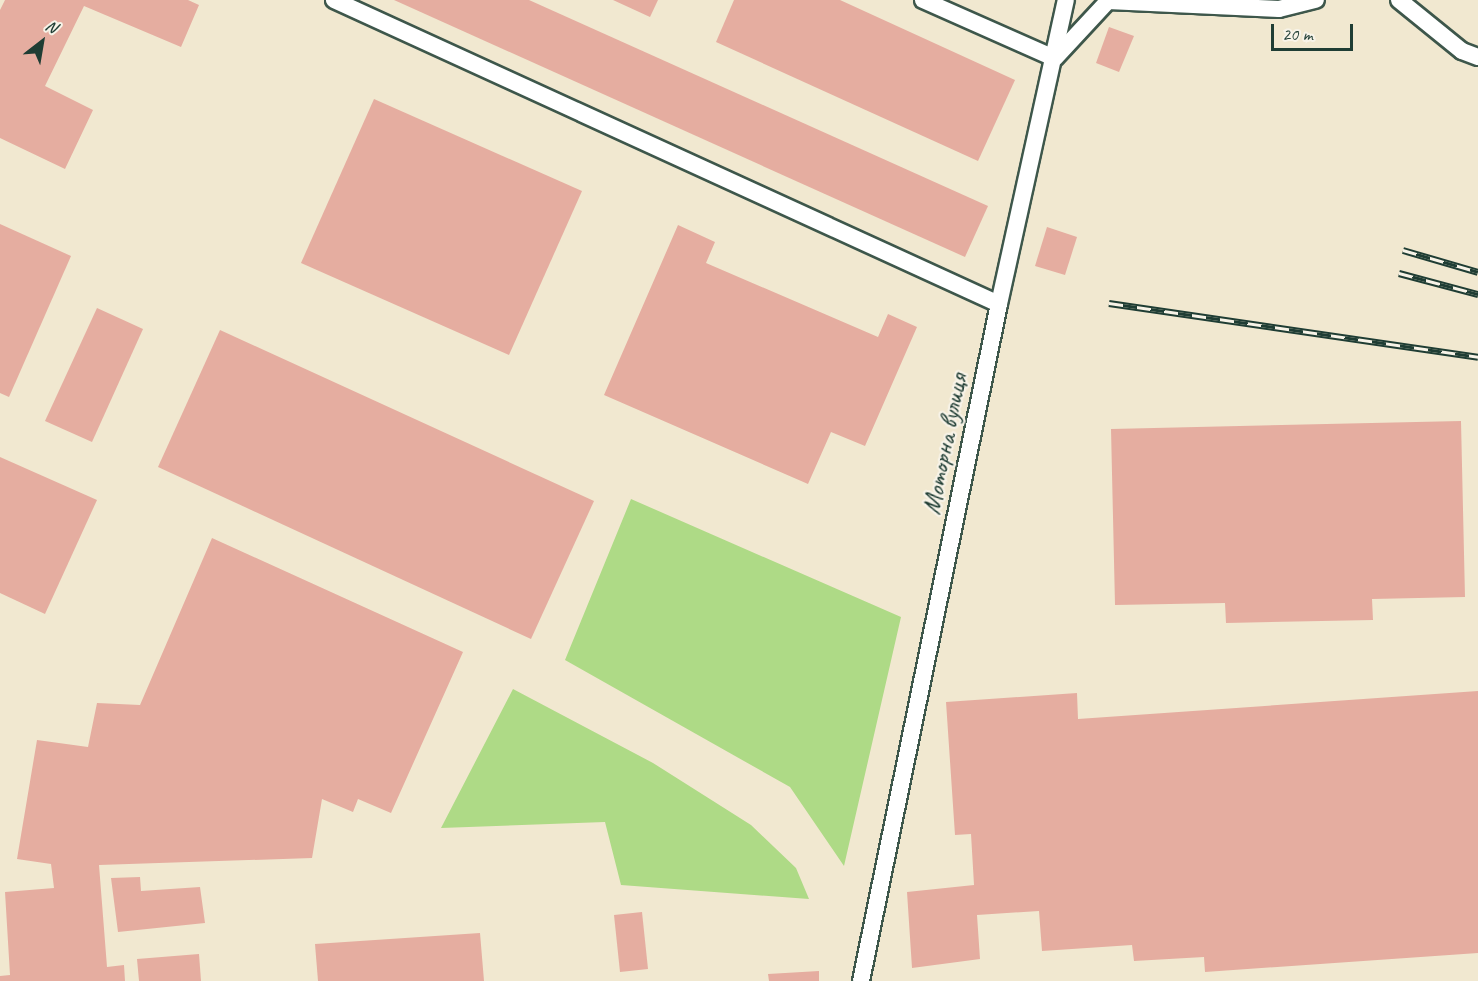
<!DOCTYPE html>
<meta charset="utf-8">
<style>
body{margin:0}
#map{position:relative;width:1478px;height:981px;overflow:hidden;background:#f1e8d0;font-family:Caveat,sans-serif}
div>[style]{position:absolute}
.green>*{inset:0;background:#aeda86}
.building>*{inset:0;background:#e5ada0}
.roads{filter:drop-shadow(2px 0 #3e574b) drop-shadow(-2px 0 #3e574b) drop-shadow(0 2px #3e574b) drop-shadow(0 -2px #3e574b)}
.lane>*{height:16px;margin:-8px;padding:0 8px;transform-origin:8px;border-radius:8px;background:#fff}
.rail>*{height:7px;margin-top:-3.5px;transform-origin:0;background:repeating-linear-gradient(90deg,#f7f3e8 0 14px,#1f3d34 0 28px);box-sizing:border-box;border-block:2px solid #1f3d34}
span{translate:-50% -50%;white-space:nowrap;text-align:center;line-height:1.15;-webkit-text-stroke:4.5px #f7f3e8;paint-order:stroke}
.street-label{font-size:26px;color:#1f3d34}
.north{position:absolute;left:12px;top:12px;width:60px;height:60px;-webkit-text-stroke:4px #f7f3e8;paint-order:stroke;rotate:31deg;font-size:16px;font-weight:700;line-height:24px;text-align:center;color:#1f3d34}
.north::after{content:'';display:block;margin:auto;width:21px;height:27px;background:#1f3d34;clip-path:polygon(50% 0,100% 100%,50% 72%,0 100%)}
.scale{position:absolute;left:1271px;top:24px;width:82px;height:27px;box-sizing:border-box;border:3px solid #1f3d34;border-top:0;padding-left:8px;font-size:18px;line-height:21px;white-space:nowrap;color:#1f3d34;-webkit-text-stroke:4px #f7f3e8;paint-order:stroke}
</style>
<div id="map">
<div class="green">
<i style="clip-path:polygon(631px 499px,901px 617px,844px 866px,790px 787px,565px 660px)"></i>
<i style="clip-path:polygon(513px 689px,653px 763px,751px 825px,796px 868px,809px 899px,621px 885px,605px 822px,441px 828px)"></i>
</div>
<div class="building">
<i style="clip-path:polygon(5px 0,188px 0,199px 5px,181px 47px,84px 6px,45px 86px,93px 110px,65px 169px,0 138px,0 10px)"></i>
<i style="clip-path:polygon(394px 0,529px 0,988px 206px,965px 257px)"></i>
<i style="clip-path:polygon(613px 0,658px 0,650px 17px)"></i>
<i style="clip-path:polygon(734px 0,840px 0,1015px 80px,978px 161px,716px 42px)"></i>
<i style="clip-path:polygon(1109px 27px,1134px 36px,1119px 72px,1096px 63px)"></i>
<i style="clip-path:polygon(374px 99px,582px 191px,509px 355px,301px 263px)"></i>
<i style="clip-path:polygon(0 224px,71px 256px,9px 397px,0 393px)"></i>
<i style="clip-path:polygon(678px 225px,715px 242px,706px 263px,878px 337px,888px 314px,917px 327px,865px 446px,831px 432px,808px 484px,604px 395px)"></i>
<i style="clip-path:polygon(1047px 227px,1077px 237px,1065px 275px,1035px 266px)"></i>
<i style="clip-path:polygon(97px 308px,143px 329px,92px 442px,45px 421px)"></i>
<i style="clip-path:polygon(220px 330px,594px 501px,531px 639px,158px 467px)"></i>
<i style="clip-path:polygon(1461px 421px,1465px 597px,1372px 599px,1373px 620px,1226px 623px,1225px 603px,1115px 605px,1111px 429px)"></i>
<i style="clip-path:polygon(0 457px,97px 500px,45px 614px,0 593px)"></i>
<i style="clip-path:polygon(212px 538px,463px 652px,391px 813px,358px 799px,353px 812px,322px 799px,312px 858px,99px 865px,107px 967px,124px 965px,125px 981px,0 981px,0 976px,10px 975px,5px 892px,54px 888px,51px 864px,17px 859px,37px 740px,88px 747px,97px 703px,140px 705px)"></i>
<i style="clip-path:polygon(1478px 691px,1478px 953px,1205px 972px,1204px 957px,1134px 961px,1132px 945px,1042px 951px,1039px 911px,977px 915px,980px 959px,912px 968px,907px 892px,974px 885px,971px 834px,955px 835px,946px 702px,1077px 693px,1078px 719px)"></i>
<i style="clip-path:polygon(140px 877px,141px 891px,200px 887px,205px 923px,118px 932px,111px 878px)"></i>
<i style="clip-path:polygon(642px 912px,648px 969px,620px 972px,614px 915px)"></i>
<i style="clip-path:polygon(480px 933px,484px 981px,318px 981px,315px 944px)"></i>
<i style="clip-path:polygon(199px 954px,201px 981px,139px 981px,137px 959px)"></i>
<i style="clip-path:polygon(819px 971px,819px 981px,769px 981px,768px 974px)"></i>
</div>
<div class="roads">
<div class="lane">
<i style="left:334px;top:0;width:731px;rotate:24.57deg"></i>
<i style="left:923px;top:0;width:143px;rotate:23.9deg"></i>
<i style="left:1399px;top:0;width:81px;rotate:39deg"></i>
<i style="left:1462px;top:51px;width:17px;rotate:21deg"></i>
<i style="left:1055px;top:58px;width:78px;rotate:-47.1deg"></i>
<i style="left:1108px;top:1px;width:171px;rotate:2.7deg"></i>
<i style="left:1279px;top:9px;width:38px;rotate:-14deg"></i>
<i style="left:861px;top:981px;width:691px;rotate:-78.48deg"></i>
<i style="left:999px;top:304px;width:311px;rotate:-77.6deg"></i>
</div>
</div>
<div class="rail">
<i style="left:1403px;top:250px;width:78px;rotate:16.3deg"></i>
<i style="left:1399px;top:273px;width:82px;rotate:14.9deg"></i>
<i style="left:1109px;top:303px;width:373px;rotate:8.3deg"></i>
</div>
<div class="street-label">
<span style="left:945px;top:444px;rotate:-79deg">Моторна вулиця</span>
</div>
<div class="north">N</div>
<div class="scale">20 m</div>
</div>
